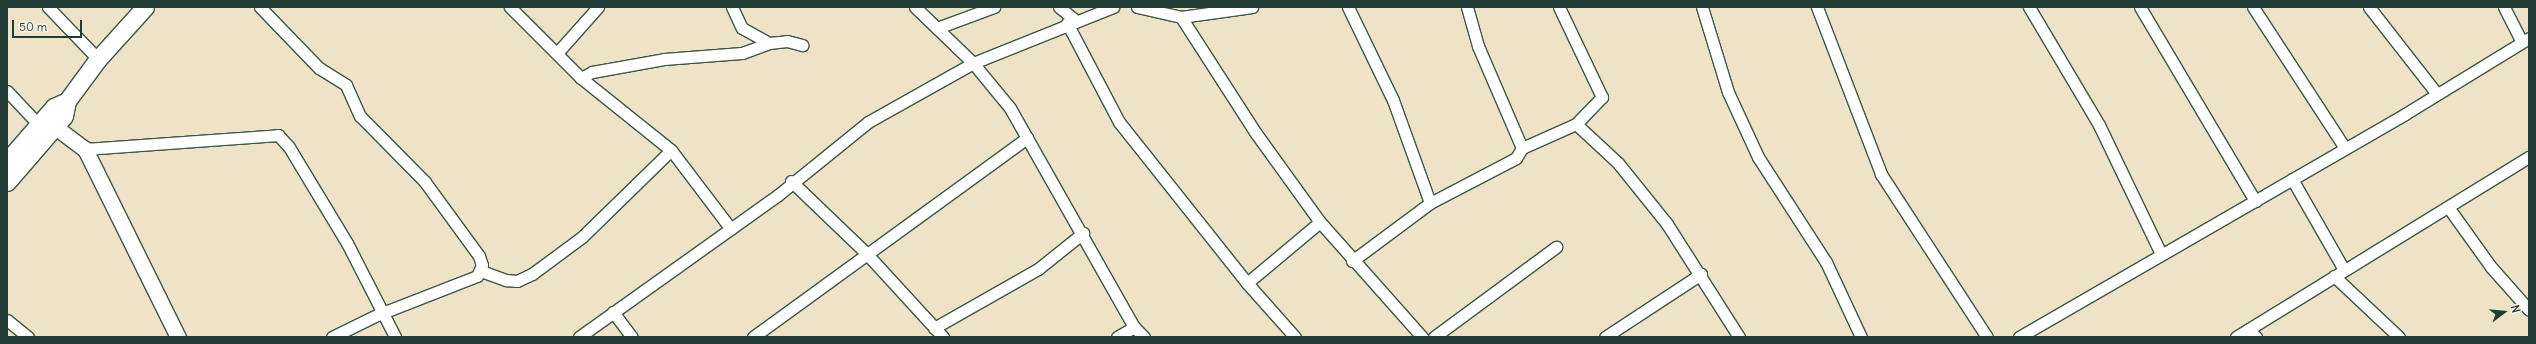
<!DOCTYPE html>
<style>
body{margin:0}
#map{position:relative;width:2536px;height:344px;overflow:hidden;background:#eee3c6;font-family:Delius,sans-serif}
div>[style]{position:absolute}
.roads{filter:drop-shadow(1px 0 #3e564a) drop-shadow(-1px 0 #3e564a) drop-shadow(0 1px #3e564a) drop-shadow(0 -1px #3e564a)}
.street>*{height:11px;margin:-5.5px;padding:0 5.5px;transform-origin:5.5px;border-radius:5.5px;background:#fff}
.secondary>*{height:15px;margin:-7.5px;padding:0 7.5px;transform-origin:7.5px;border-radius:7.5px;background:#fff}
.primary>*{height:17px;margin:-8.5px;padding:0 8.5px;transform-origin:8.5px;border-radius:8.5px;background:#fff}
span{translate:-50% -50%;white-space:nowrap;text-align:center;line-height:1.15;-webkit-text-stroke:3px #f7f3e8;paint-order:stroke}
.frame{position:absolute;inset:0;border:8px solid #1f3d34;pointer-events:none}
.north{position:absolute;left:2484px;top:292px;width:40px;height:40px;-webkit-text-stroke:3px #f7f3e8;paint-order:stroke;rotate:74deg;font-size:11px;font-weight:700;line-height:16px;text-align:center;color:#1f3d34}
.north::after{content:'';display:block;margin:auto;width:14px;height:18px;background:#1f3d34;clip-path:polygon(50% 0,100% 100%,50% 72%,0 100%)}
.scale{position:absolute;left:12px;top:20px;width:70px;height:18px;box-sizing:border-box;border:2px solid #1f3d34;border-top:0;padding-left:5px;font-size:12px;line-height:14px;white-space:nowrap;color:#1f3d34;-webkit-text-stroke:3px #f7f3e8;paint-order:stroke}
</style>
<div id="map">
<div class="roads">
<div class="street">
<i style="left:48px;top:7px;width:72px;rotate:46.1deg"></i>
<i style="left:260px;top:7px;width:85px;rotate:46deg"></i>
<i style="left:319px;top:68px;width:32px;rotate:32deg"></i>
<i style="left:346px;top:85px;width:34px;rotate:66deg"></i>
<i style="left:360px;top:116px;width:93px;rotate:45.4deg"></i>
<i style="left:425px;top:182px;width:92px;rotate:53.9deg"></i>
<i style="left:479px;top:256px;width:9px;rotate:72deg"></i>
<i style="left:482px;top:265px;width:12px;rotate:114deg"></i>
<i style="left:477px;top:276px;width:107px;rotate:158.7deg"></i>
<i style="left:377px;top:315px;width:50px;rotate:153.9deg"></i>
<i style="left:510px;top:7px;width:100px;rotate:45deg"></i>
<i style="left:581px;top:78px;width:115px;rotate:38.7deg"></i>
<i style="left:671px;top:150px;width:99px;rotate:52.8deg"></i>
<i style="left:732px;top:7px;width:23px;rotate:65deg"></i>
<i style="left:742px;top:28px;width:31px;rotate:29deg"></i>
<i style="left:915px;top:7px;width:81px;rotate:44deg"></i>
<i style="left:973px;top:63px;width:58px;rotate:50.6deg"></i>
<i style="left:1010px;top:108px;width:252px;rotate:60.5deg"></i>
<i style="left:1134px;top:327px;width:14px;rotate:45deg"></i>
<i style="left:1059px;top:7px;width:21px;rotate:39deg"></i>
<i style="left:1137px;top:7px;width:45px;rotate:12.8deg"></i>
<i style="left:1181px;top:17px;width:72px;rotate:-8deg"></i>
<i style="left:1348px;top:7px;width:103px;rotate:64.2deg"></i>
<i style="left:1393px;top:100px;width:109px;rotate:70.2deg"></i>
<i style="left:1467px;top:7px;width:41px;rotate:74.2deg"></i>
<i style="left:1478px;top:46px;width:111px;rotate:66.7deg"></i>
<i style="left:1559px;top:7px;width:100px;rotate:64.5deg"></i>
<i style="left:1602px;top:97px;width:37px;rotate:134deg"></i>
<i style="left:1702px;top:7px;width:89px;rotate:73deg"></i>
<i style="left:1728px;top:92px;width:72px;rotate:65.2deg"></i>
<i style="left:1758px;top:157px;width:125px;rotate:57.1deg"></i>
<i style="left:1826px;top:262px;width:83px;rotate:65deg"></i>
<i style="left:1817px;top:7px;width:179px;rotate:69deg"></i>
<i style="left:1881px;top:174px;width:194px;rotate:57deg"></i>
<i style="left:2029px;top:7px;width:137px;rotate:59.3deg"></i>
<i style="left:2099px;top:125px;width:143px;rotate:64.3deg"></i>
<i style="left:2140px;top:7px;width:226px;rotate:59.3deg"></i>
<i style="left:2253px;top:7px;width:168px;rotate:56.9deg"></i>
<i style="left:2369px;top:7px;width:110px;rotate:52deg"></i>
<i style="left:2504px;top:7px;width:39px;rotate:63deg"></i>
<i style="left:1181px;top:17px;width:137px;rotate:57.2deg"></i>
<i style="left:1255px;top:132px;width:111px;rotate:54.2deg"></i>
<i style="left:1320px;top:222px;width:154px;rotate:48.4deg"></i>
<i style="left:1067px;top:23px;width:112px;rotate:62.3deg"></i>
<i style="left:1119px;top:122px;width:206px;rotate:51.5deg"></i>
<i style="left:1247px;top:283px;width:72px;rotate:48.4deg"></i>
<i style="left:937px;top:28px;width:61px;rotate:-20.2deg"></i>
<i style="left:557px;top:53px;width:62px;rotate:-48.3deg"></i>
<i style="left:581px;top:78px;width:13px;rotate:-29deg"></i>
<i style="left:592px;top:72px;width:73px;rotate:-10.2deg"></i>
<i style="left:664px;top:59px;width:78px;rotate:-4.4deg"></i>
<i style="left:742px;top:53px;width:29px;rotate:-20deg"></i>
<i style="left:769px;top:43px;width:18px;rotate:-6deg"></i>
<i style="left:787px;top:41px;width:16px;rotate:15deg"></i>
<i style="left:7px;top:91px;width:45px;rotate:46.8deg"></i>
<i style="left:85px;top:149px;width:194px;rotate:-4.1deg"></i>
<i style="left:278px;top:135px;width:16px;rotate:47deg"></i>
<i style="left:289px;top:147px;width:112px;rotate:58.9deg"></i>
<i style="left:347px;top:243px;width:106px;rotate:62.9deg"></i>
<i style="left:2292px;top:179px;width:103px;rotate:60.2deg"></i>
<i style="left:791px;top:181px;width:104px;rotate:43.8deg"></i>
<i style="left:866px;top:253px;width:114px;rotate:47.5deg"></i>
<i style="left:2448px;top:207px;width:74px;rotate:54.4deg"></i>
<i style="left:2491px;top:267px;width:57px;rotate:48.5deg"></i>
<i style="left:1352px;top:261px;width:97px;rotate:-36.6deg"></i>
<i style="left:1430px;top:203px;width:97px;rotate:-27.6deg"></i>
<i style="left:1516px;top:158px;width:12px;rotate:-59deg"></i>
<i style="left:1522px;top:148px;width:59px;rotate:-24deg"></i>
<i style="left:1576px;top:124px;width:57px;rotate:42.9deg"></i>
<i style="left:1618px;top:163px;width:78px;rotate:51.2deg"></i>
<i style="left:1667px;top:224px;width:134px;rotate:57.5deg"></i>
<i style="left:481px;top:271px;width:27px;rotate:20deg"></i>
<i style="left:506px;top:280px;width:11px;rotate:5deg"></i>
<i style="left:517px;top:281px;width:17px;rotate:-25deg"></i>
<i style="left:532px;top:274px;width:62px;rotate:-36.5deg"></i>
<i style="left:582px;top:237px;width:124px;rotate:-44.3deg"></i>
<i style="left:2334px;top:276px;width:89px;rotate:43.2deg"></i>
<i style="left:1247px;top:283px;width:95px;rotate:-39.9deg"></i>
<i style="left:613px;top:312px;width:31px;rotate:53deg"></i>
<i style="left:7px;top:320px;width:27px;rotate:39deg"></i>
<i style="left:934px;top:328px;width:120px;rotate:-29.6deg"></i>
<i style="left:1038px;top:269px;width:58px;rotate:-38.7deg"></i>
<i style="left:2249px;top:329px;width:11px;rotate:49deg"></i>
<i style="left:579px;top:337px;width:244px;rotate:-35.5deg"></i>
<i style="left:778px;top:195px;width:116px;rotate:-39deg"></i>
<i style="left:868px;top:122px;width:120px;rotate:-29.3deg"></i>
<i style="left:973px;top:63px;width:151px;rotate:-21.8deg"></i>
<i style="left:753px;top:337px;width:339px;rotate:-36deg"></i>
<i style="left:1117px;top:337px;width:20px;rotate:-30deg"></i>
<i style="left:1434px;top:337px;width:152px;rotate:-36.4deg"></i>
<i style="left:1605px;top:337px;width:115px;rotate:-33.3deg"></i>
<i style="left:2019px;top:337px;width:446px;rotate:-30deg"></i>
<i style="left:2405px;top:114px;width:145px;rotate:-31.5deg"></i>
<i style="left:2236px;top:337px;width:344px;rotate:-31.6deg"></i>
</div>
<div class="secondary">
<i style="left:54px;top:126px;width:39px;rotate:37deg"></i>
<i style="left:85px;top:149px;width:210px;rotate:63.7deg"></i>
</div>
<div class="primary">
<i style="left:7px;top:161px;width:72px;rotate:-49deg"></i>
<i style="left:54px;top:107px;width:14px;rotate:-25deg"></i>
<i style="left:7px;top:182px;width:87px;rotate:-49.2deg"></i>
<i style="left:64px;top:116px;width:15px;rotate:-79deg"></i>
<i style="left:67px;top:101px;width:52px;rotate:-53.6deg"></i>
<i style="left:98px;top:59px;width:70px;rotate:-47.9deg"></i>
</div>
</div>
<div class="frame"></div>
<div class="north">N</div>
<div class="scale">50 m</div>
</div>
